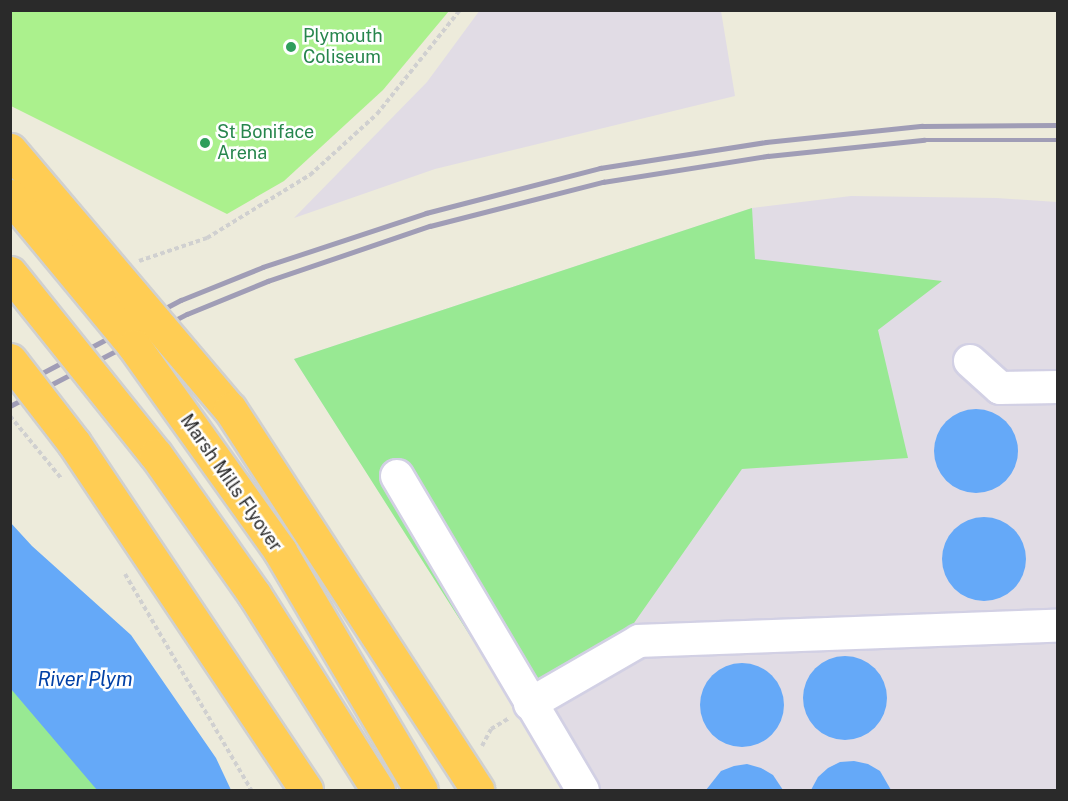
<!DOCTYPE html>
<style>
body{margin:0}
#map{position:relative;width:1068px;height:801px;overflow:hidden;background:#edebdb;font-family:"Public Sans",sans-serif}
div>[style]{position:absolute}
.industrial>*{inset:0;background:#e1dce5}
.green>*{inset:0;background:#98e993}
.pitch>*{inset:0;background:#abf18d}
.water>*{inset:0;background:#65a9f8}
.round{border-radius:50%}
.path>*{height:4px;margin-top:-2px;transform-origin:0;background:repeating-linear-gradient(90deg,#d0d0d0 0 4.5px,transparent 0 7.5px)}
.roads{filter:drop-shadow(2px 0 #d2d0e4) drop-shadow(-2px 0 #d2d0e4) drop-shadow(0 2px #d2d0e4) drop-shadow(0 -2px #d2d0e4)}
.minor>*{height:32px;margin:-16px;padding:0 16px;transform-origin:16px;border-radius:16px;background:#fff}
.rail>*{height:4.5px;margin:-2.25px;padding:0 2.25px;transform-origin:2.25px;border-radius:2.25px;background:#a09db6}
.bridges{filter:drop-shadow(2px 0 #d0d0d0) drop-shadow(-2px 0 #d0d0d0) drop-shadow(0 2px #d0d0d0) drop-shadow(0 -2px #d0d0d0)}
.highway-bridge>*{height:33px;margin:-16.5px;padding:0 16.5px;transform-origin:16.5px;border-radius:16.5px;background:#ffcd54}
.dots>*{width:16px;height:16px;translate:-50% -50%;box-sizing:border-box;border:3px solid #fff;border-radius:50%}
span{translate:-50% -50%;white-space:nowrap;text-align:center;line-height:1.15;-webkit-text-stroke:5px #fff;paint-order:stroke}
.leisure-label{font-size:18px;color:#27864d}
.left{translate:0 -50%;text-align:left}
.street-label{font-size:18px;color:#2a2a2a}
.water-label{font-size:20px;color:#0241a6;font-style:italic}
.frame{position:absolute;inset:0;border:12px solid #2a2a2a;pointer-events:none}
</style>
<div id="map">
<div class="industrial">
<i style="clip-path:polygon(480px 10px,721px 11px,735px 96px,435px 169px,294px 218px,427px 82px)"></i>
<i style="clip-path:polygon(851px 196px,997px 198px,1057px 202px,1057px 790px,569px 790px,294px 359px,752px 208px)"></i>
</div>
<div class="green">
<i style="clip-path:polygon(752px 208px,755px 259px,942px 281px,878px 330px,908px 458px,742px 469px,627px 633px,511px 700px,294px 359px)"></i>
<i style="clip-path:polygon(10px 688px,121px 790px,11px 790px)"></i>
</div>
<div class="pitch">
<i style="clip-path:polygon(10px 11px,11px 10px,449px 11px,383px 90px,284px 181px,227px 214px,11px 106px)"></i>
</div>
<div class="water">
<i class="round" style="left:934px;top:409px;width:84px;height:84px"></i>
<i class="round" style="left:942px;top:517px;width:84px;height:84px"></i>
<i style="clip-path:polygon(10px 522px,32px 546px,131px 635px,216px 758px,231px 790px,97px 790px,11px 689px)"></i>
<i class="round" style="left:803px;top:656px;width:84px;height:84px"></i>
<i class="round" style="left:700px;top:663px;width:84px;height:84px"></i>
<i style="clip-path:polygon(854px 761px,868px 764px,880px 771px,891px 790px,811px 790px,818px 777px,828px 768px,840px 762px)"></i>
<i style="clip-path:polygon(747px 764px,761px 768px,773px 775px,783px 790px,706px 790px,721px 771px,734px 766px)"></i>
</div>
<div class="path">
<i style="left:139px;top:261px;width:72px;rotate:-18.7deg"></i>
<i style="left:207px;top:238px;width:121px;rotate:-31.5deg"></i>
<i style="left:310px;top:175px;width:91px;rotate:-42.3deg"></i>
<i style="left:377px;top:114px;width:133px;rotate:-51.4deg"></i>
<i style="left:10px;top:416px;width:80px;rotate:50.6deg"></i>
<i style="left:125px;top:574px;width:250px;rotate:59.7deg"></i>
<i style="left:482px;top:746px;width:19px;rotate:-62deg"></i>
<i style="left:491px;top:729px;width:21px;rotate:-31deg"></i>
</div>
<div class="roads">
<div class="minor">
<i style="left:970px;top:361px;width:40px;rotate:42deg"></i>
<i style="left:1000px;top:388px;width:58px;rotate:-1deg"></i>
<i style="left:397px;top:476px;width:365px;rotate:59.4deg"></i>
<i style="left:530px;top:704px;width:126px;rotate:-30deg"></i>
<i style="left:639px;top:641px;width:419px;rotate:-2.1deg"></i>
</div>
</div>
<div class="rail">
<i style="left:10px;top:390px;width:193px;rotate:-27.8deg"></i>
<i style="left:181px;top:300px;width:88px;rotate:-21.9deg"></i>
<i style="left:263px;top:267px;width:172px;rotate:-18.3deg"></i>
<i style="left:426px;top:213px;width:180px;rotate:-14.5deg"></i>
<i style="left:600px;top:168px;width:168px;rotate:-8.9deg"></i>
<i style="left:766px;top:142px;width:157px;rotate:-5.9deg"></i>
<i style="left:922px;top:126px;width:136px;rotate:-0.4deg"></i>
<i style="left:10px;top:406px;width:199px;rotate:-27.5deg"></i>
<i style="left:187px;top:314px;width:87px;rotate:-22.2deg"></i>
<i style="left:268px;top:281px;width:171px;rotate:-18.8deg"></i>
<i style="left:430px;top:226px;width:179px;rotate:-14.3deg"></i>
<i style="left:603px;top:182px;width:167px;rotate:-9deg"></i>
<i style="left:768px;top:156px;width:157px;rotate:-5.9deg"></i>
<i style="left:924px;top:140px;width:134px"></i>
</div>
<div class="bridges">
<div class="highway-bridge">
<i style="left:10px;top:150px;width:340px;rotate:49.7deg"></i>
<i style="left:230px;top:409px;width:454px;rotate:57deg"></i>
<i style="left:10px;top:196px;width:195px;rotate:50.4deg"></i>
<i style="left:134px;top:346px;width:252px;rotate:54.5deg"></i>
<i style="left:280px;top:551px;width:277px;rotate:59.5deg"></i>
<i style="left:10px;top:273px;width:233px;rotate:51.3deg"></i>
<i style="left:156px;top:455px;width:170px;rotate:54.8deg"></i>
<i style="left:254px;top:594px;width:232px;rotate:57.7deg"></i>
<i style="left:10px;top:360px;width:105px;rotate:52.4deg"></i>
<i style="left:74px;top:443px;width:417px;rotate:56.2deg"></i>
</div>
</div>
<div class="dots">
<i style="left:291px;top:47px;background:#2e9e5b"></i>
<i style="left:205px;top:143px;background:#2e9e5b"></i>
</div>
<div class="leisure-label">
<span class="left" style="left:303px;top:47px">Plymouth<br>Coliseum</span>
<span class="left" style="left:217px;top:143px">St Boniface<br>Arena</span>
</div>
<div class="street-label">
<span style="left:231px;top:483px;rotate:55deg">Marsh Mills Flyover</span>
</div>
<div class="water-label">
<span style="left:85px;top:679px">River Plym</span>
</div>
<div class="frame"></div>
</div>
